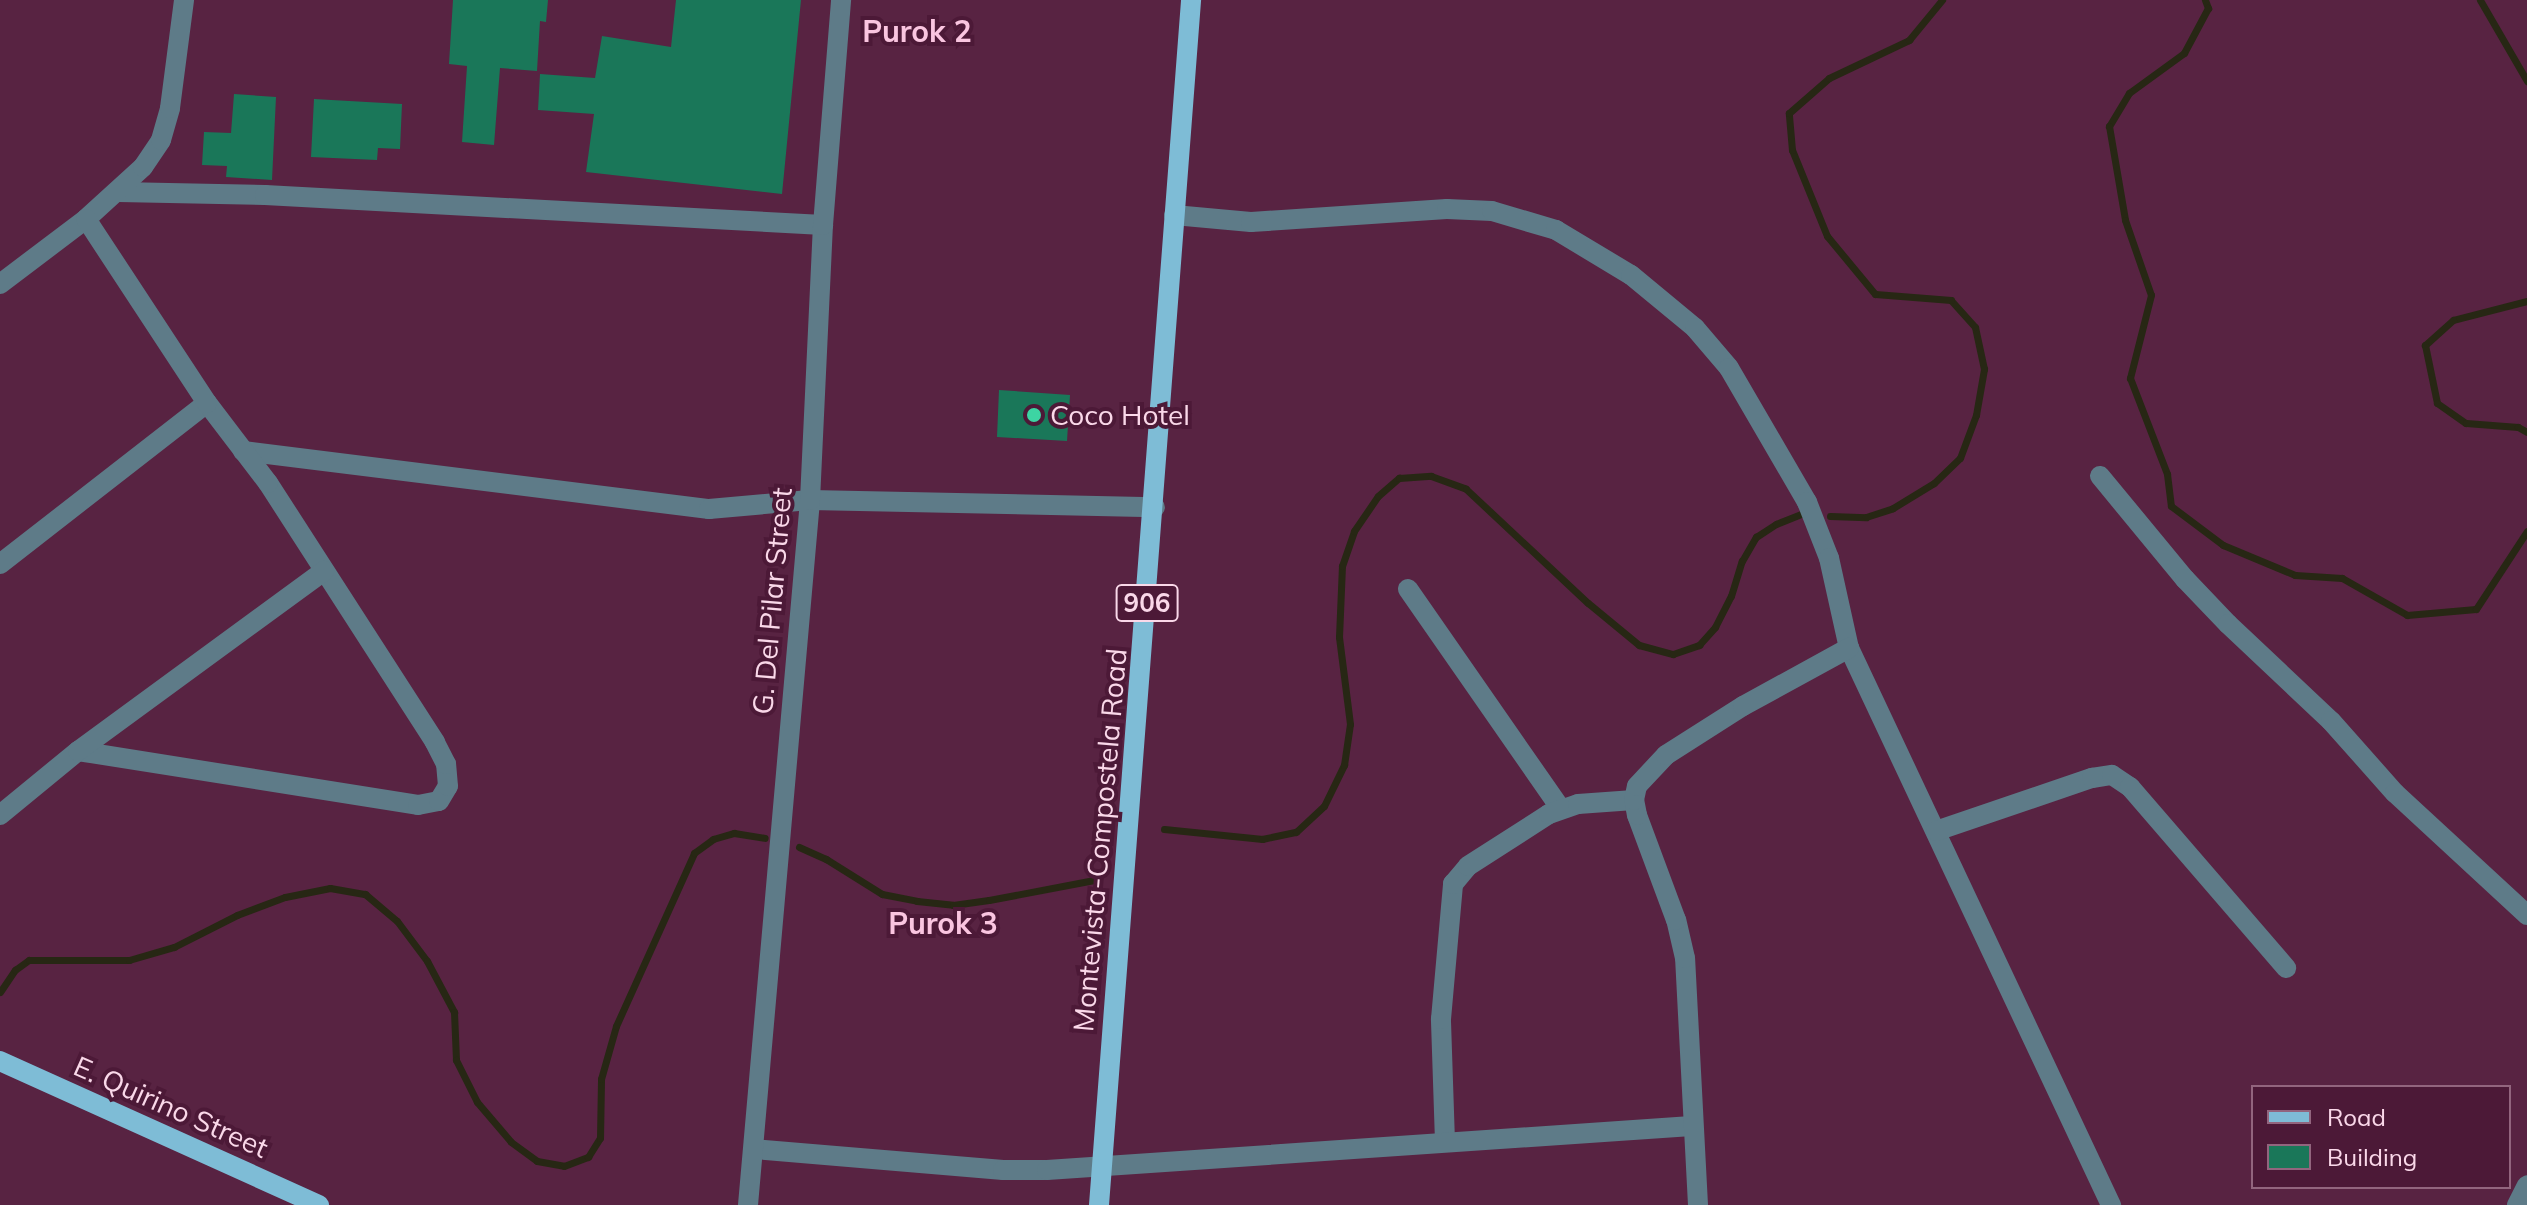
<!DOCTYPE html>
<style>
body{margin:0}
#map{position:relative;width:2527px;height:1205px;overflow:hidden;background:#582342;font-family:Mulish,sans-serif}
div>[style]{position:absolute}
.stream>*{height:7px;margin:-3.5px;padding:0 3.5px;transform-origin:3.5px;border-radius:3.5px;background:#272714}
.building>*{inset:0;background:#1a7759}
.minor>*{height:20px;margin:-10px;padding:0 10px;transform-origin:10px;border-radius:10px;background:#5e7b88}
.major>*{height:20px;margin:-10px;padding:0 10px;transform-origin:10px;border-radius:10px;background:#7ebcd6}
.dots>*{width:22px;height:22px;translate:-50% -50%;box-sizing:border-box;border:4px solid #4c1937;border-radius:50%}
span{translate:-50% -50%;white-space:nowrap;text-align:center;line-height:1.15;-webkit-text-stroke:8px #4c1937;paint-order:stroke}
.shield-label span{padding:2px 6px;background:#4c1937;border:2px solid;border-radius:6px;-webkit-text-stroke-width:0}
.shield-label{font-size:26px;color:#fad8e9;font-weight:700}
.poi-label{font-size:28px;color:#fad8e9}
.left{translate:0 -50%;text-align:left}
.street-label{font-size:28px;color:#fad8e9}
.neighbourhood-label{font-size:30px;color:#fac5e0;font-weight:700}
.legend{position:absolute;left:2251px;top:1085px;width:260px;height:104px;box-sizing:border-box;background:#4c1937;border:2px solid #92657e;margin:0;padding:10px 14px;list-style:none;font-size:24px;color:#fad8e9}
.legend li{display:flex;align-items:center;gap:16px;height:40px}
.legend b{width:40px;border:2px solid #92657e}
</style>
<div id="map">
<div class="stream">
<i style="left:2205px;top:0;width:9px;rotate:69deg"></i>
<i style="left:2208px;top:8px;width:51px;rotate:118.1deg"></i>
<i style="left:2184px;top:53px;width:68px;rotate:144deg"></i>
<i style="left:2129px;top:93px;width:39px;rotate:121deg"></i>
<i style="left:2109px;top:126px;width:95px;rotate:80.3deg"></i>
<i style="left:2125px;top:220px;width:79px;rotate:70.9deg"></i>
<i style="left:2151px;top:295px;width:86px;rotate:104.2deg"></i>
<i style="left:2130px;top:378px;width:103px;rotate:68.9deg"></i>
<i style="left:2167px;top:474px;width:32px;rotate:83deg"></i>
<i style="left:2171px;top:506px;width:65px;rotate:36.9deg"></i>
<i style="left:2223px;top:545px;width:78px;rotate:22.6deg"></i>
<i style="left:2295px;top:575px;width:47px;rotate:3.7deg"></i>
<i style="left:2342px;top:578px;width:75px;rotate:29.6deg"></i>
<i style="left:2407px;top:615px;width:69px;rotate:-5deg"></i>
<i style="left:2476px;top:609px;width:93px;rotate:-56.8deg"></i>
<i style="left:2480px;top:0;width:94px;rotate:59.9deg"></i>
<i style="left:2527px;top:301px;width:76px;rotate:165.6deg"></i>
<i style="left:2453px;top:320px;width:38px;rotate:138deg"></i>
<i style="left:2425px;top:345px;width:59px;rotate:78.3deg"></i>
<i style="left:2437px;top:403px;width:35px;rotate:35deg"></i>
<i style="left:2466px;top:423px;width:52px;rotate:4.4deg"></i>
<i style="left:2518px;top:427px;width:10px;rotate:29deg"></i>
<i style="left:1830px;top:516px;width:36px;rotate:2deg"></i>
<i style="left:1866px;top:517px;width:28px;rotate:-18deg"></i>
<i style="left:1893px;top:508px;width:48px;rotate:-31.4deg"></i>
<i style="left:1934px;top:483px;width:36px;rotate:-44deg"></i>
<i style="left:1960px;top:458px;width:46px;rotate:-69.6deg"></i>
<i style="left:1976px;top:415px;width:47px;rotate:-80.1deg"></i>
<i style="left:1984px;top:369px;width:43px;rotate:-102.1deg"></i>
<i style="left:1975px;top:327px;width:36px;rotate:-132deg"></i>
<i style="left:1951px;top:300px;width:76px;rotate:-175.5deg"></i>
<i style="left:1875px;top:294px;width:75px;rotate:-129.6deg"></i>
<i style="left:1827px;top:236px;width:93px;rotate:-112.1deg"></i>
<i style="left:1792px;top:150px;width:37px;rotate:-95deg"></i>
<i style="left:1789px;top:113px;width:53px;rotate:-41.2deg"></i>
<i style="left:1829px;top:78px;width:89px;rotate:-25.4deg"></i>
<i style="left:1909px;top:40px;width:52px;rotate:-50.5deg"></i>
<i style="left:1164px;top:829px;width:99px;rotate:5.8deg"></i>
<i style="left:1262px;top:839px;width:35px;rotate:-12deg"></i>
<i style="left:1296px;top:832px;width:38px;rotate:-43deg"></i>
<i style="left:1324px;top:806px;width:46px;rotate:-64deg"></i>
<i style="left:1344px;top:765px;width:41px;rotate:-81.7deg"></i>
<i style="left:1350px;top:724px;width:88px;rotate:-97.2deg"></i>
<i style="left:1339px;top:637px;width:71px;rotate:-87.6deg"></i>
<i style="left:1342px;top:566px;width:37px;rotate:-71deg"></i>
<i style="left:1354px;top:531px;width:42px;rotate:-55.6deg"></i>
<i style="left:1378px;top:496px;width:28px;rotate:-41deg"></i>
<i style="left:1399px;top:478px;width:32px;rotate:-4deg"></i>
<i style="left:1431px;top:476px;width:37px;rotate:20deg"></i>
<i style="left:1466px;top:489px;width:167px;rotate:43.1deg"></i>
<i style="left:1588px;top:603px;width:66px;rotate:39.5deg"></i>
<i style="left:1639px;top:645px;width:35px;rotate:15deg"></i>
<i style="left:1673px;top:654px;width:28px;rotate:-19deg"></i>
<i style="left:1699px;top:645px;width:24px;rotate:-48deg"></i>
<i style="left:1715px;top:627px;width:35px;rotate:-63deg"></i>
<i style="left:1731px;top:596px;width:37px;rotate:-73deg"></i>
<i style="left:1742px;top:561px;width:28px;rotate:-60deg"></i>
<i style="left:1756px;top:537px;width:24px;rotate:-33deg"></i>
<i style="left:1776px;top:524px;width:27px;rotate:-22deg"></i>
<i style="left:799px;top:847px;width:30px;rotate:24deg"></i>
<i style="left:826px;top:859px;width:66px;rotate:32deg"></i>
<i style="left:882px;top:894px;width:36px;rotate:11deg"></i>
<i style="left:917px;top:901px;width:36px;rotate:6deg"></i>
<i style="left:953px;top:905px;width:36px;rotate:-8deg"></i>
<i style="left:989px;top:900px;width:107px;rotate:-10.8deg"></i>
<i style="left:0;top:992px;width:27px;rotate:-56deg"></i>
<i style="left:15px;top:970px;width:17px;rotate:-36deg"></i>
<i style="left:29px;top:960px;width:100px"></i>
<i style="left:129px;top:960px;width:47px;rotate:-16.1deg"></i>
<i style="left:174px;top:947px;width:71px;rotate:-26.9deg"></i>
<i style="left:237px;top:915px;width:51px;rotate:-20.6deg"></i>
<i style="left:285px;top:897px;width:46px;rotate:-11.3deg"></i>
<i style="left:330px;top:888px;width:36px;rotate:10deg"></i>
<i style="left:365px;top:894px;width:42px;rotate:40.2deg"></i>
<i style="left:397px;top:921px;width:50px;rotate:53.1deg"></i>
<i style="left:427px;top:961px;width:58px;rotate:62.1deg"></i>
<i style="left:454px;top:1012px;width:48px;rotate:87.6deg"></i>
<i style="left:456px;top:1060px;width:47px;rotate:63.4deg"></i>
<i style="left:477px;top:1102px;width:52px;rotate:49.6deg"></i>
<i style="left:511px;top:1142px;width:32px;rotate:36deg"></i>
<i style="left:537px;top:1161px;width:27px;rotate:10deg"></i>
<i style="left:564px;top:1166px;width:26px;rotate:-21deg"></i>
<i style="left:588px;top:1157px;width:22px;rotate:-58deg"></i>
<i style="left:600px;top:1138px;width:59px;rotate:-89deg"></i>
<i style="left:601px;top:1079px;width:55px;rotate:-74.2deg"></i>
<i style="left:616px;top:1026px;width:190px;rotate:-65.7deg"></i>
<i style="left:694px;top:853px;width:24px;rotate:-36deg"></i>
<i style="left:713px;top:839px;width:22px;rotate:-16deg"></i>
<i style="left:734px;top:833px;width:31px;rotate:9deg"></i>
</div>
<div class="building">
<i style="clip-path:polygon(453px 0,548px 0,546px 22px,540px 21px,537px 71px,500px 68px,494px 145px,462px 142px,467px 66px,449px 64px)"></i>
<i style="clip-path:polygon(676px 0,801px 0,782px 194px,586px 172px,594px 114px,538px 110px,540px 74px,595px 78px,602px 36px,671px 47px)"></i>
<i style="clip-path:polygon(234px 94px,276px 97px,272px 180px,226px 177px,227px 166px,202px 165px,204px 132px,231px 133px)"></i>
<i style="clip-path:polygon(314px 99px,402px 104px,400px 149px,378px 148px,377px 160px,311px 157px)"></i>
<i style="clip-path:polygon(999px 390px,1070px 395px,1067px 441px,997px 437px)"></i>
</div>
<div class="minor">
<i style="left:119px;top:192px;width:146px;rotate:1.2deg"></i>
<i style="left:265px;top:195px;width:559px;rotate:3.08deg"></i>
<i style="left:1174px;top:215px;width:77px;rotate:5.2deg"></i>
<i style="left:1251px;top:222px;width:196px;rotate:-3.8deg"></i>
<i style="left:1447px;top:209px;width:45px;rotate:2.5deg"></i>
<i style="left:1492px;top:211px;width:67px;rotate:16.5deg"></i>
<i style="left:1556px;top:230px;width:87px;rotate:31deg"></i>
<i style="left:1631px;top:275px;width:83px;rotate:39.6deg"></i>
<i style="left:1695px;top:328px;width:52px;rotate:49.6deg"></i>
<i style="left:1729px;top:368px;width:155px;rotate:59.8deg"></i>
<i style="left:1807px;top:502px;width:60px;rotate:68.6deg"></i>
<i style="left:1829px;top:558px;width:92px;rotate:77.5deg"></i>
<i style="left:1849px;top:648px;width:616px;rotate:64.81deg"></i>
<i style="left:0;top:284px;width:108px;rotate:-37.1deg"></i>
<i style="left:86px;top:219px;width:77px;rotate:-42.4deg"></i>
<i style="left:143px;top:167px;width:32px;rotate:-56deg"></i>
<i style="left:161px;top:140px;width:33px;rotate:-74deg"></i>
<i style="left:170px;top:108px;width:109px;rotate:-82.6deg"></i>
<i style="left:243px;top:451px;width:470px;rotate:7.1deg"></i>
<i style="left:709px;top:509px;width:101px;rotate:-5.1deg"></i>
<i style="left:810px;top:500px;width:345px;rotate:1.2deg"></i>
<i style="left:2100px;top:476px;width:134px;rotate:50.5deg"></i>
<i style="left:2185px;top:579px;width:62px;rotate:46.3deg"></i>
<i style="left:2228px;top:624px;width:141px;rotate:43.3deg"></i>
<i style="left:2331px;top:721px;width:96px;rotate:48.4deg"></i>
<i style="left:2395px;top:793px;width:180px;rotate:42.7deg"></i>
<i style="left:0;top:564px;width:262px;rotate:-37.9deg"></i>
<i style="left:1408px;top:589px;width:268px;rotate:55.2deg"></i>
<i style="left:78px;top:751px;width:344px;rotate:9deg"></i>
<i style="left:418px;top:805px;width:21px;rotate:-11deg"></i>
<i style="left:439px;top:801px;width:17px;rotate:-59deg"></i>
<i style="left:448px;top:786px;width:22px;rotate:-95deg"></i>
<i style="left:446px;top:764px;width:25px;rotate:-117deg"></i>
<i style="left:435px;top:742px;width:308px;rotate:-122.8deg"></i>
<i style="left:268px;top:483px;width:101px;rotate:-127.3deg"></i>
<i style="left:207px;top:403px;width:220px;rotate:-123.3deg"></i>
<i style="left:0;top:815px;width:101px;rotate:-39.4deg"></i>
<i style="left:78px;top:751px;width:305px;rotate:-36.2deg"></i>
<i style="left:1936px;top:831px;width:165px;rotate:-18.8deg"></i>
<i style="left:2092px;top:778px;width:20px;rotate:-9deg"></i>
<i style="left:2112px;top:775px;width:22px;rotate:34deg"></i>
<i style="left:2130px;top:787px;width:239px;rotate:49.2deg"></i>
<i style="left:1445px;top:1142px;width:123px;rotate:-91.9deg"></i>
<i style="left:1441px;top:1019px;width:136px;rotate:-84.9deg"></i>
<i style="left:1453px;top:884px;width:23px;rotate:-50deg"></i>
<i style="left:1468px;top:866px;width:96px;rotate:-32.7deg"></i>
<i style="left:1549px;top:814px;width:31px;rotate:-19deg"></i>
<i style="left:1578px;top:804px;width:56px;rotate:-4.1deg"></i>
<i style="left:754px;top:1149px;width:250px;rotate:4.8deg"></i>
<i style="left:1003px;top:1170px;width:44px"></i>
<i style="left:1047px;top:1170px;width:646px;rotate:-3.9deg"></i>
<i style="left:748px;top:1205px;width:708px;rotate:-84.97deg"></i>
<i style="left:810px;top:500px;width:275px;rotate:-87.3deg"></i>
<i style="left:823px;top:225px;width:226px;rotate:-85.4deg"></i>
<i style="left:1698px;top:1205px;width:247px;rotate:-93deg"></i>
<i style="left:1685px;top:958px;width:39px;rotate:-103deg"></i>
<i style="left:1676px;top:920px;width:112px;rotate:-110.4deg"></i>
<i style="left:1637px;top:815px;width:15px;rotate:-101deg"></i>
<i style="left:1634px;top:800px;width:14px;rotate:-78deg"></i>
<i style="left:1637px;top:786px;width:42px;rotate:-46.9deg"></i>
<i style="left:1666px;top:755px;width:91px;rotate:-32.5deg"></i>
<i style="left:1743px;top:706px;width:121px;rotate:-28.7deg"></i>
<i style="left:2517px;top:1205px;width:22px;rotate:-63deg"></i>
</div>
<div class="major">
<i style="left:0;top:1061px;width:350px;rotate:24.3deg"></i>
<i style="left:1099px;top:1205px;width:1209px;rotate:-85.63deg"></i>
</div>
<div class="dots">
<i style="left:1034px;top:415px;background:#3dd4a3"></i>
</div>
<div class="shield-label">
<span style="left:1147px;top:603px">906</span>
</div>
<div class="poi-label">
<span class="left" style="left:1050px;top:415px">Coco Hotel</span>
</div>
<div class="street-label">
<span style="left:772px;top:601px;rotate:-85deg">G. Del Pilar Street</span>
<span style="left:1100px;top:840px;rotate:-85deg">Montevista-Compostela Road</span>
<span style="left:171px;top:1107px;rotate:24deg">E. Quirino Street</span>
</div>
<div class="neighbourhood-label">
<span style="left:917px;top:31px">Purok 2</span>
<span style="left:943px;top:923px">Purok 3</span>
</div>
<ul class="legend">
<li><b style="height:10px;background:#7ebcd6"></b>Road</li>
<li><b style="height:22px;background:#1a7759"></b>Building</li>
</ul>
</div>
